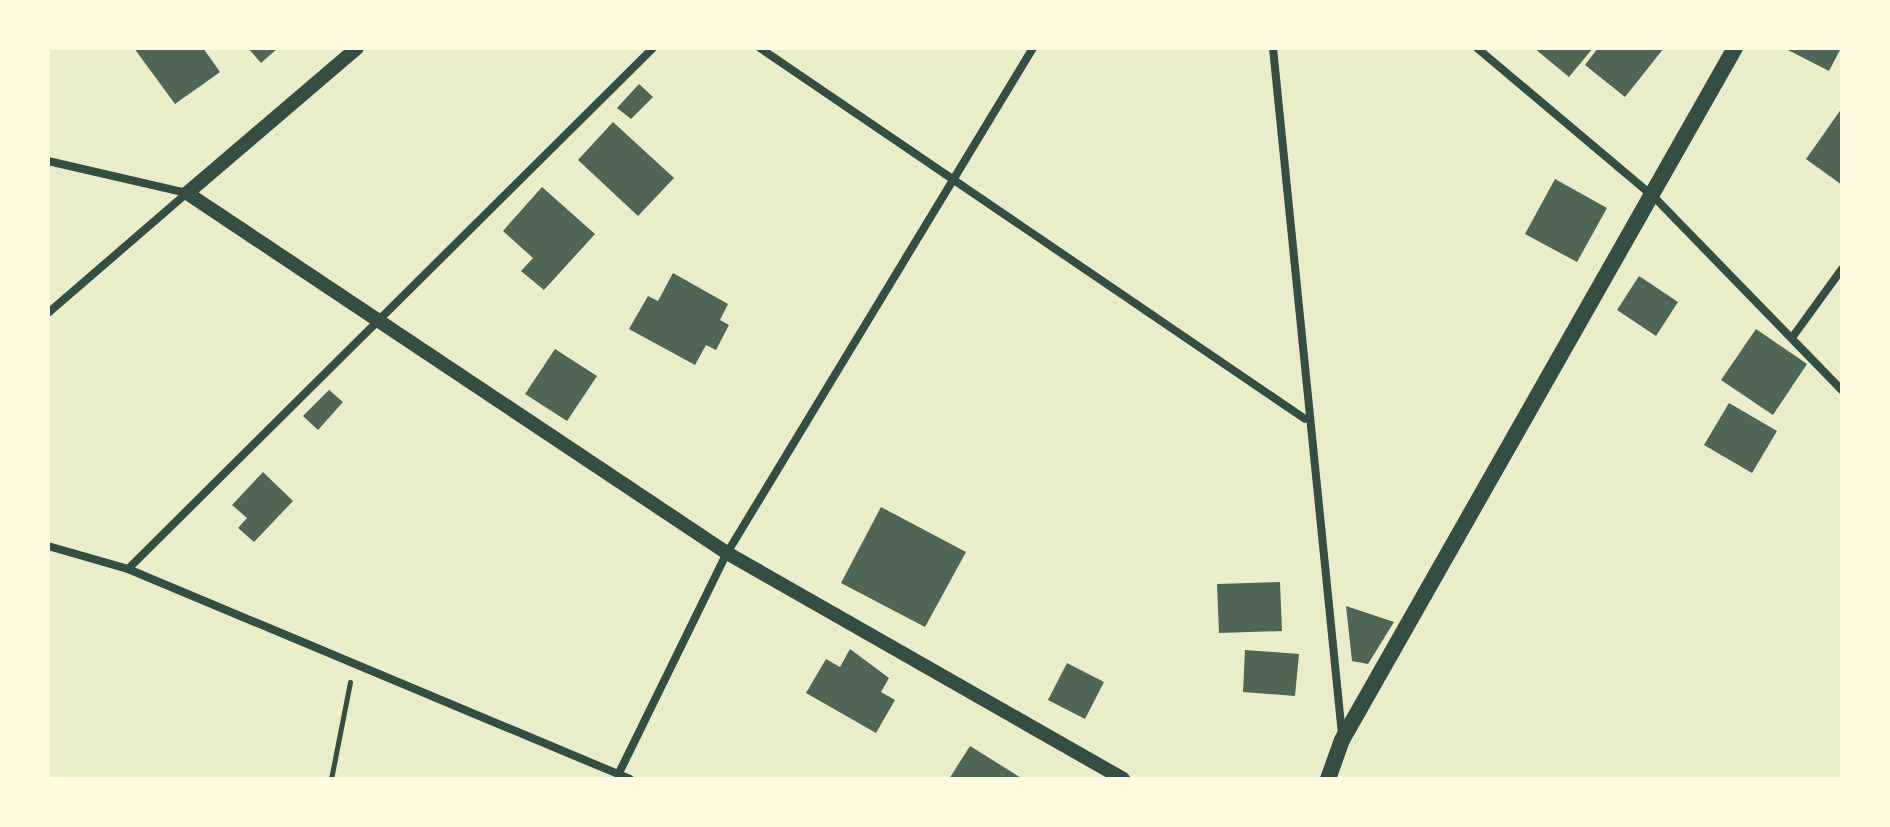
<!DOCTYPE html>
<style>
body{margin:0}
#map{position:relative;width:1890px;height:827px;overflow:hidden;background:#e9edc9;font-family:"DejaVu Sans",sans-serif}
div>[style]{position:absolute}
.building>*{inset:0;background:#4f6655}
.path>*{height:5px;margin:-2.5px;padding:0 2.5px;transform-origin:2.5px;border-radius:2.5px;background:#344e41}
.minor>*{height:8px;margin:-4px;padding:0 4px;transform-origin:4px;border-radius:4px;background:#344e41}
.tertiary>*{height:14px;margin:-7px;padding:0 7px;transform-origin:7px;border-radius:7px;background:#344e41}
.secondary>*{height:16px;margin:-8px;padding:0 8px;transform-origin:8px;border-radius:8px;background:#344e41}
span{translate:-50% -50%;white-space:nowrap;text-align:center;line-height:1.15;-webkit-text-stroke:8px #fefae0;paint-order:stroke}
.frame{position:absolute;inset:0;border:50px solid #fefae0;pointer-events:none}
</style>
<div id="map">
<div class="building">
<i style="clip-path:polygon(134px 48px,203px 48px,220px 72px,175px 104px)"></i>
<i style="clip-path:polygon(248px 48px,278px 48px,261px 63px)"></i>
<i style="clip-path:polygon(1534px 48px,1593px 48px,1569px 77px)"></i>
<i style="clip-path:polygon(1598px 48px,1664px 48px,1625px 97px,1585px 65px)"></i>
<i style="clip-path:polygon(1784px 48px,1841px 48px,1829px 71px)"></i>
<i style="clip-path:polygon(639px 84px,653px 97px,631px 119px,617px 108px)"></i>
<i style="clip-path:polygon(1842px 108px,1842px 185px,1806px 159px)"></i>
<i style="clip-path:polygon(613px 122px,674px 178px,638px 216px,578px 160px)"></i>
<i style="clip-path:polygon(1555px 179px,1607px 208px,1577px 262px,1525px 234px)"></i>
<i style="clip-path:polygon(542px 187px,595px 234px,544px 290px,521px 271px,533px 258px,503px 231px)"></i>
<i style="clip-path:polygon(673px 273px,728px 304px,720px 320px,729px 325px,716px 350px,706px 345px,695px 365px,629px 329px,648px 296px,658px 301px)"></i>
<i style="clip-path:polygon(1639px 276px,1678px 302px,1656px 336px,1617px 310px)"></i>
<i style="clip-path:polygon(1756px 329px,1807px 364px,1773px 415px,1721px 380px)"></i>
<i style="clip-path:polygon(555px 349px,597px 376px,567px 421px,525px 394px)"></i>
<i style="clip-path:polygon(329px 390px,343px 402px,318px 430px,303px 416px)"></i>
<i style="clip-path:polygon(1729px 403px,1777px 431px,1752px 473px,1704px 445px)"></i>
<i style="clip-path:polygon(263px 472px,293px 501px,254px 542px,238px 528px,247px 518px,232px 505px)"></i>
<i style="clip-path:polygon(881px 507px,966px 552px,925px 627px,841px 583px)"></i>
<i style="clip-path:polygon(1280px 582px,1282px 631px,1219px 633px,1217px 584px)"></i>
<i style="clip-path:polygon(1346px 606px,1394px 622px,1368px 664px,1352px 661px)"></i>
<i style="clip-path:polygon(850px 649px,889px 678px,881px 692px,895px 700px,876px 733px,806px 693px,826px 659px,840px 667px)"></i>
<i style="clip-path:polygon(1245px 650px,1299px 654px,1295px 696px,1243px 692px)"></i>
<i style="clip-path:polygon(1067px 663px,1104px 682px,1085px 719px,1048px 700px)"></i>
<i style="clip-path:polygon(970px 746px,1023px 779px,949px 779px)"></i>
</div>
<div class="path">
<i style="left:331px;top:779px;width:99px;rotate:-78.9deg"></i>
</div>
<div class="minor">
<i style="left:760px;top:48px;width:659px;rotate:34.24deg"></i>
<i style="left:1273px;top:48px;width:690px;rotate:84.26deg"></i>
<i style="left:1477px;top:48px;width:233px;rotate:40.1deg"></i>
<i style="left:1655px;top:198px;width:268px;rotate:45.8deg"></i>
<i style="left:48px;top:161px;width:143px;rotate:13deg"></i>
<i style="left:48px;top:313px;width:184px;rotate:-40.8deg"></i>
<i style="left:1794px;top:335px;width:82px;rotate:-54deg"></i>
<i style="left:48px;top:546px;width:83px;rotate:16deg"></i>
<i style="left:128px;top:569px;width:544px;rotate:22.7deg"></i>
<i style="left:128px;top:569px;width:740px;rotate:-44.78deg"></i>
<i style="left:619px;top:773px;width:245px;rotate:-63.9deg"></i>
<i style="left:727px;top:553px;width:590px;rotate:-58.79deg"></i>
</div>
<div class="tertiary">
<i style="left:357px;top:48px;width:223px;rotate:139.5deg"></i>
<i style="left:187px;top:193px;width:649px;rotate:33.69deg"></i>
<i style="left:727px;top:553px;width:456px;rotate:29.7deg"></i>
</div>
<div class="secondary">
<i style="left:1328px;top:779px;width:41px;rotate:-70.3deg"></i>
<i style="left:1342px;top:740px;width:796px;rotate:-60.41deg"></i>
</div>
<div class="frame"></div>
</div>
